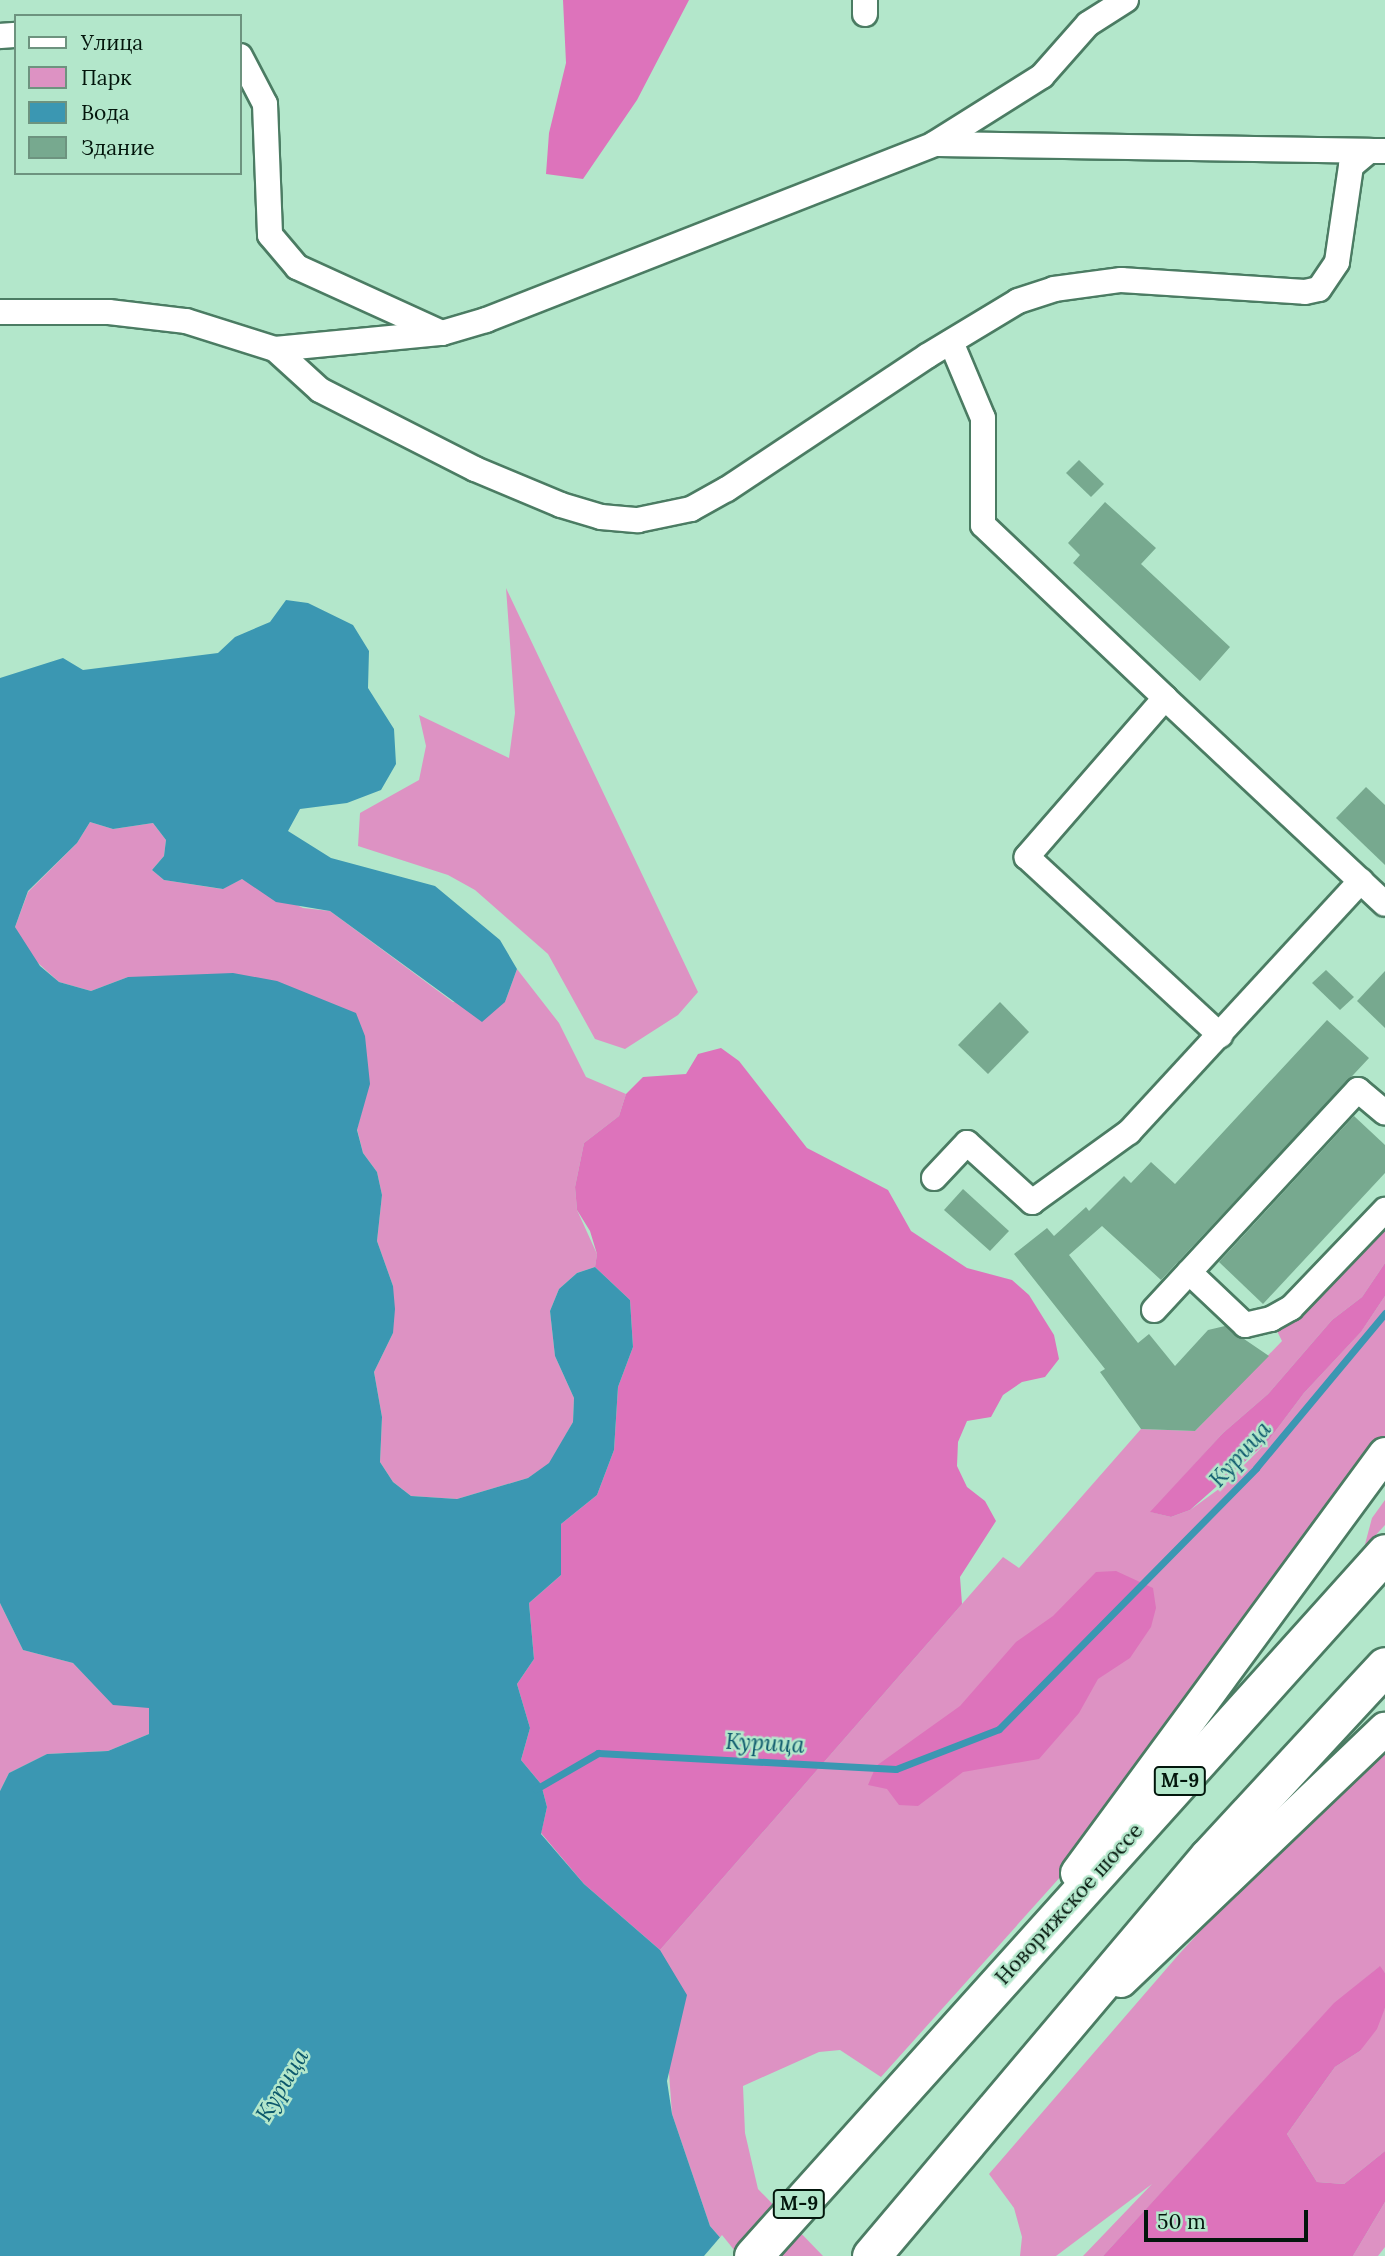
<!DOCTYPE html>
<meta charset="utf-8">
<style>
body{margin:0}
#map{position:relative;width:1385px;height:2256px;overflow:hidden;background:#b3e7cb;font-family:Lora,serif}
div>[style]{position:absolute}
.green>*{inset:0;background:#dd92c3}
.forest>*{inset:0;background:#dd73bb}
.water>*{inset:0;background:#3b97b2}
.pier>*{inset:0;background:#b3e7cb}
.stream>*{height:7px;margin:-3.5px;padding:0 3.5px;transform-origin:3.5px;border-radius:3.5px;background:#3b97b2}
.building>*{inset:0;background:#77a98f}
.roads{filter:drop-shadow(2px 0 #4b7c63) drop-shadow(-2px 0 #4b7c63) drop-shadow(0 2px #4b7c63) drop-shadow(0 -2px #4b7c63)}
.minor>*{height:24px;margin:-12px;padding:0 12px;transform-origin:12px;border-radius:12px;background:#fff}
.major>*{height:32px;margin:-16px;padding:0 16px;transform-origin:16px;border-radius:16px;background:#fff}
.highway>*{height:37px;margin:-18.5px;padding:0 18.5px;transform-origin:18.5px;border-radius:18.5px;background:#fff}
span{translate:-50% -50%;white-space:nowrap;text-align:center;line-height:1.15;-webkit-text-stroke:5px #b3e7cb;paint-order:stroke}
.shield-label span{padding:2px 5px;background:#b3e7cb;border:2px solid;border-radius:5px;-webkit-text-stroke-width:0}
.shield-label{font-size:19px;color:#03160c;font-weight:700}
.street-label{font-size:21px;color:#03160c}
.water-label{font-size:23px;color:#0c586c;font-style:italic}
.legend{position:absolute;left:14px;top:14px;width:228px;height:161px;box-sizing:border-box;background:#b3e7cb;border:2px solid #6d937f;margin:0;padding:9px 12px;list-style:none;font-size:21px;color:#03160c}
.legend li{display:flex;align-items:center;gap:14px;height:35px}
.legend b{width:35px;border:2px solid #6d937f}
.scale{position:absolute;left:1144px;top:2210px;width:164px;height:32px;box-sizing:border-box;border:4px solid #03160c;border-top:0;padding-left:9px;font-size:21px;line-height:24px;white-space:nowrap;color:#03160c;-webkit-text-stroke:5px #b3e7cb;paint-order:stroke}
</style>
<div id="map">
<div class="green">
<i style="clip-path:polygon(506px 588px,698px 992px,678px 1015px,625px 1049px,595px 1039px,548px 954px,475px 890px,448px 875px,358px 846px,360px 813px,419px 780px,426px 746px,419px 715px,509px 758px,515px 713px)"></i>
<i style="clip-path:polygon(90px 822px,113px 829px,153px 823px,166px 840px,164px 856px,152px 870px,164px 880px,222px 889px,242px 879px,303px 908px,330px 911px,453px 1002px,505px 1002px,517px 969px,559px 1023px,586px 1077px,626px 1094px,619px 1116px,584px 1143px,575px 1187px,577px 1210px,597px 1254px,595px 1267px,577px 1273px,559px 1289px,550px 1311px,555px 1356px,574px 1398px,573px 1422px,550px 1463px,528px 1478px,457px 1499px,411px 1496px,393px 1482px,380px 1462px,382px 1417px,374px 1372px,393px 1333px,393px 1286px,377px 1241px,382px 1195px,377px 1172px,363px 1153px,357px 1129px,363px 1107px,162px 978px,128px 977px,91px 991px,59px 982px,28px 954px,15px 927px,28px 892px,77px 843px)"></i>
<i style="clip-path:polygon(1385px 1218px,1385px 1263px,1362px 1297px,1332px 1320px,1268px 1394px,1223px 1433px,1151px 1512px,1171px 1517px,1190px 1510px,1223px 1486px,1268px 1441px,1304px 1393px,1361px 1332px,1385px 1296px,1385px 1436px,1312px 1526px,1071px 1865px,881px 2077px,840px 2050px,819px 2052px,743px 2086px,745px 2133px,758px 2189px,823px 2256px,736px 2256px,710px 2226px,672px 2114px,660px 1950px,1003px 1557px,1019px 1568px,1141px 1429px,1195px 1431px,1282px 1341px,1275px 1327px)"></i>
<i style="clip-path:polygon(1385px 1500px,1385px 1525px,1364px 1548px,1372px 1518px)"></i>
<i style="clip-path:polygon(0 1603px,23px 1650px,73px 1663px,113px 1704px,149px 1707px,149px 1734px,108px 1751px,47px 1754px,9px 1773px,0 1791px)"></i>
<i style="clip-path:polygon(1385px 1744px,1385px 1973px,1379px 1967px,1334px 2004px,1103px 2256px,1083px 2256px,1152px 2184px,1056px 2256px,1020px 2256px,1022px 2237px,1014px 2208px,989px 2174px,1180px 1953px,1270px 1856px)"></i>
<i style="clip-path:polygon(1385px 2008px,1385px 2151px,1344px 2184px,1317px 2182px,1287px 2134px,1335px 2067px,1360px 2051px)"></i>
<i style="clip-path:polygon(1385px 2202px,1385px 2247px,1378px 2256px,1353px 2256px)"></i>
</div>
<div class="forest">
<i style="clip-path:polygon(563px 0,689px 0,637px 100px,583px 179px,546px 174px,549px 133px,566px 63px)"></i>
<i style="clip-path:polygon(721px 1048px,739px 1061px,807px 1148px,888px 1190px,911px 1231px,967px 1268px,1012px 1280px,1029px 1295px,1054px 1335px,1059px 1359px,1045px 1377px,1022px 1382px,1003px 1395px,991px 1417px,967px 1421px,958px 1442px,957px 1466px,967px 1487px,985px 1501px,996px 1521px,960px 1577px,962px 1604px,660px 1950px,584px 1884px,541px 1833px,547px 1807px,541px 1784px,521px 1760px,530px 1728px,517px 1684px,534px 1659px,529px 1603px,561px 1575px,561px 1524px,597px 1495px,614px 1450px,618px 1387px,633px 1347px,630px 1300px,595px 1267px,597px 1254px,590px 1231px,577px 1210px,575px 1187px,584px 1143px,619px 1116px,626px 1094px,643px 1077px,686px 1074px,698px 1054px)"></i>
<i style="clip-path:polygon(1385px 1263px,1385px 1296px,1361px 1332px,1304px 1393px,1268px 1441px,1190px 1510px,1171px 1517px,1150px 1512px,1223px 1433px,1268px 1394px,1332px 1320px,1362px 1297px)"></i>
<i style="clip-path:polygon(1116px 1571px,1153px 1588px,1156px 1608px,1151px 1627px,1130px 1658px,1098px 1679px,1079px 1713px,1039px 1759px,963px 1772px,918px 1806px,899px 1805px,887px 1789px,868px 1785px,876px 1766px,960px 1706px,1016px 1642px,1053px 1616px,1096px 1572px)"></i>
<i style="clip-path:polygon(1380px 1966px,1385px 1973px,1385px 2008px,1377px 2029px,1360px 2051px,1335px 2067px,1287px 2134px,1317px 2182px,1344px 2184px,1385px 2151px,1385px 2202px,1353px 2256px,1103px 2256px,1334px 2003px)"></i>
</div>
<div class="water">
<i style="clip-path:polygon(286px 600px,308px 603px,353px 625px,369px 651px,368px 688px,394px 729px,396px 764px,381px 790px,347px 803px,300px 809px,288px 831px,331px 858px,435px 886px,500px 940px,517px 969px,505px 1002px,482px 1022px,330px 911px,276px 902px,242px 879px,223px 889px,164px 880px,152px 870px,164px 856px,166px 840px,153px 823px,113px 829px,90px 822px,77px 843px,28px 891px,15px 927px,40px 966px,59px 982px,91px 991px,128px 977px,233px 973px,277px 981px,356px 1013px,365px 1036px,370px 1084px,357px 1130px,363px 1153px,377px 1172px,382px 1195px,377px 1241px,393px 1286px,395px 1309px,393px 1333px,374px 1372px,382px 1417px,380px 1462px,393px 1482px,411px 1496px,457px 1499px,528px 1478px,549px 1463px,573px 1422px,574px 1398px,555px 1356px,550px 1311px,559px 1289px,577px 1273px,595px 1267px,630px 1300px,633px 1347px,618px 1387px,614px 1450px,597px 1495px,561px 1524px,561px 1575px,529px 1603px,534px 1659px,517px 1684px,530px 1728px,521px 1760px,541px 1784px,547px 1807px,541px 1834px,584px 1884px,660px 1950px,687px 1995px,667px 2081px,672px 2114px,710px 2226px,736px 2256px,0 2256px,0 1791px,9px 1773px,47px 1754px,108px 1751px,149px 1734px,149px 1708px,113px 1705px,73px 1663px,23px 1650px,0 1603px,0 678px,63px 658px,83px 670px,218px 653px,235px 637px,270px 622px)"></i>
</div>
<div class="pier">
<i style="clip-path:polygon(722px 2235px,739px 2256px,704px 2256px)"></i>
</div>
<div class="stream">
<i style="left:536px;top:1789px;width:72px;rotate:-30.1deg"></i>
<i style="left:598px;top:1753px;width:298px;rotate:3.1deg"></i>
<i style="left:896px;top:1769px;width:110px;rotate:-21.2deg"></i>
<i style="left:999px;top:1729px;width:366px;rotate:-45.4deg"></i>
<i style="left:1256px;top:1468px;width:202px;rotate:-50.2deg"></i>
</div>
<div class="building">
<i style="clip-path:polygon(1079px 460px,1104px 484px,1091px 497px,1066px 473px)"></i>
<i style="clip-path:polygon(1105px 502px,1156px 548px,1141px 564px,1230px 647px,1200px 681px,1073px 563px,1080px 555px,1068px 543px)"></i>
<i style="clip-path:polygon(1366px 787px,1385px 805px,1385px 865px,1336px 818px)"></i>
<i style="clip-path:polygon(1326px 970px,1354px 997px,1340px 1010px,1312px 983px)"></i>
<i style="clip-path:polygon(1385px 971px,1385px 1028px,1357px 1001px)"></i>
<i style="clip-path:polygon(1000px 1002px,1029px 1032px,988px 1074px,958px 1045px)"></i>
<i style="clip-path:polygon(1327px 1020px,1369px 1058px,1161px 1280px,1102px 1226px,1069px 1255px,1138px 1343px,1149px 1334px,1175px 1366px,1208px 1330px,1225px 1326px,1269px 1356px,1195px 1431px,1141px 1429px,1100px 1372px,1105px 1369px,1014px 1254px,1047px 1228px,1054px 1236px,1086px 1207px,1089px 1211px,1124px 1176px,1131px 1183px,1151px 1162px,1175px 1184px)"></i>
<i style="clip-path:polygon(1354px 1116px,1385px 1145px,1385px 1173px,1263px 1304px,1219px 1262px)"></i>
<i style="clip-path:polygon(963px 1189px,1009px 1231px,990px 1251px,944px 1210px)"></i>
</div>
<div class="roads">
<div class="minor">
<i style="left:865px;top:0;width:14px;rotate:90deg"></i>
<i style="left:0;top:36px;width:16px;rotate:-4deg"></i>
<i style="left:240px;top:56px;width:54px;rotate:62.5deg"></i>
<i style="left:265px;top:104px;width:131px;rotate:87.8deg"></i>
<i style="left:270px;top:235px;width:42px;rotate:49.8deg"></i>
<i style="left:297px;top:267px;width:159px;rotate:24.5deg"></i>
<i style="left:442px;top:333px;width:46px;rotate:-16.5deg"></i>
<i style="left:486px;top:320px;width:481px;rotate:-21.4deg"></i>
<i style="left:934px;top:144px;width:128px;rotate:-32.2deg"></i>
<i style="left:1042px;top:76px;width:69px;rotate:-48.5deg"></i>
<i style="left:1088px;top:24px;width:45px;rotate:-32.3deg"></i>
<i style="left:934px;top:144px;width:435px;rotate:0.9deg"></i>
<i style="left:0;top:312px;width:109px"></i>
<i style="left:109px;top:312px;width:78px;rotate:6.7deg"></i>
<i style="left:186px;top:321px;width:93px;rotate:17.5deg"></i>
<i style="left:275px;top:349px;width:61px;rotate:42.3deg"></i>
<i style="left:320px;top:390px;width:174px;rotate:27deg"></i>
<i style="left:475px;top:469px;width:93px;rotate:22.7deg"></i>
<i style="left:561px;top:505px;width:42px;rotate:16.7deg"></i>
<i style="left:601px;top:517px;width:37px;rotate:5deg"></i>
<i style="left:638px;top:520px;width:54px;rotate:-11.7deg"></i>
<i style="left:691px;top:509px;width:41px;rotate:-29.1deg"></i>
<i style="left:727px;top:489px;width:240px;rotate:-33.6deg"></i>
<i style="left:927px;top:356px;width:106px;rotate:-31.1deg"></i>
<i style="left:1018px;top:301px;width:38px;rotate:-18deg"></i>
<i style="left:1054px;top:289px;width:68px;rotate:-7.7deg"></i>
<i style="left:1121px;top:280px;width:184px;rotate:3.7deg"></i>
<i style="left:1305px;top:292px;width:14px;rotate:-12deg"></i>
<i style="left:1319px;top:289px;width:32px;rotate:-56deg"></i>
<i style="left:1337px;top:262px;width:97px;rotate:-81.7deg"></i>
<i style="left:1351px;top:166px;width:23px;rotate:-40deg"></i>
<i style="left:1369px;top:151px;width:16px"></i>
<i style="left:951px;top:342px;width:82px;rotate:67.2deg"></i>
<i style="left:983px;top:418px;width:107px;rotate:90deg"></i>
<i style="left:983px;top:525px;width:251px;rotate:43.5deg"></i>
<i style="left:1165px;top:698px;width:211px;rotate:131deg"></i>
<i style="left:1027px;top:857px;width:263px;rotate:42.7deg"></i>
<i style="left:275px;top:349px;width:168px;rotate:-5.5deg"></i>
<i style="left:1165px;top:698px;width:301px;rotate:43.1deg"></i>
<i style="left:934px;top:1178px;width:48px;rotate:-46.7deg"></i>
<i style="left:967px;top:1143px;width:88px;rotate:42.2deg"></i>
<i style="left:1032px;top:1202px;width:120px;rotate:-35.8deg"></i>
<i style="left:1129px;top:1132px;width:342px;rotate:-47.3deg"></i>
<i style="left:1189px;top:1272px;width:77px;rotate:43.4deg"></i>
<i style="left:1245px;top:1325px;width:27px;rotate:-13deg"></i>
<i style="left:1271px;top:1319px;width:23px;rotate:-29deg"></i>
<i style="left:1291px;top:1308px;width:136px;rotate:-46.2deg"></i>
<i style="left:1154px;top:1310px;width:300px;rotate:-47.2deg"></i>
<i style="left:1358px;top:1090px;width:35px;rotate:40deg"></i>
</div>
<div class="major">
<i style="left:1077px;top:1873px;width:520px;rotate:-53.68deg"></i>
<i style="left:1121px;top:1981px;width:365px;rotate:-43.7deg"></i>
</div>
<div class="highway">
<i style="left:753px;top:2256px;width:945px;rotate:-48.04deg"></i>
<i style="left:871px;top:2256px;width:522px;rotate:-49.82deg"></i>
<i style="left:1208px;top:1857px;width:260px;rotate:-47.2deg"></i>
</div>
</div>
<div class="shield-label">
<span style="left:1180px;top:1781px">М-9</span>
<span style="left:799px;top:2204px">М-9</span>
</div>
<div class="street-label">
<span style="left:1069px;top:1904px;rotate:-48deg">Новорижское шоссе</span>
</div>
<div class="water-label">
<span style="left:1240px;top:1454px;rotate:-48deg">Курица</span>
<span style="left:765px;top:1743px;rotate:3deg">Курица</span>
<span style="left:282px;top:2085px;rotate:-59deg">Курица</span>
</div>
<ul class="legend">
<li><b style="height:9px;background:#fff"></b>Улица</li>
<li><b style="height:19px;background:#dd92c3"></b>Парк</li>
<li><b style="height:19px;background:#3b97b2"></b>Вода</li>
<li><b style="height:19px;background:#77a98f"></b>Здание</li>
</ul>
<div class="scale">50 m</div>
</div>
